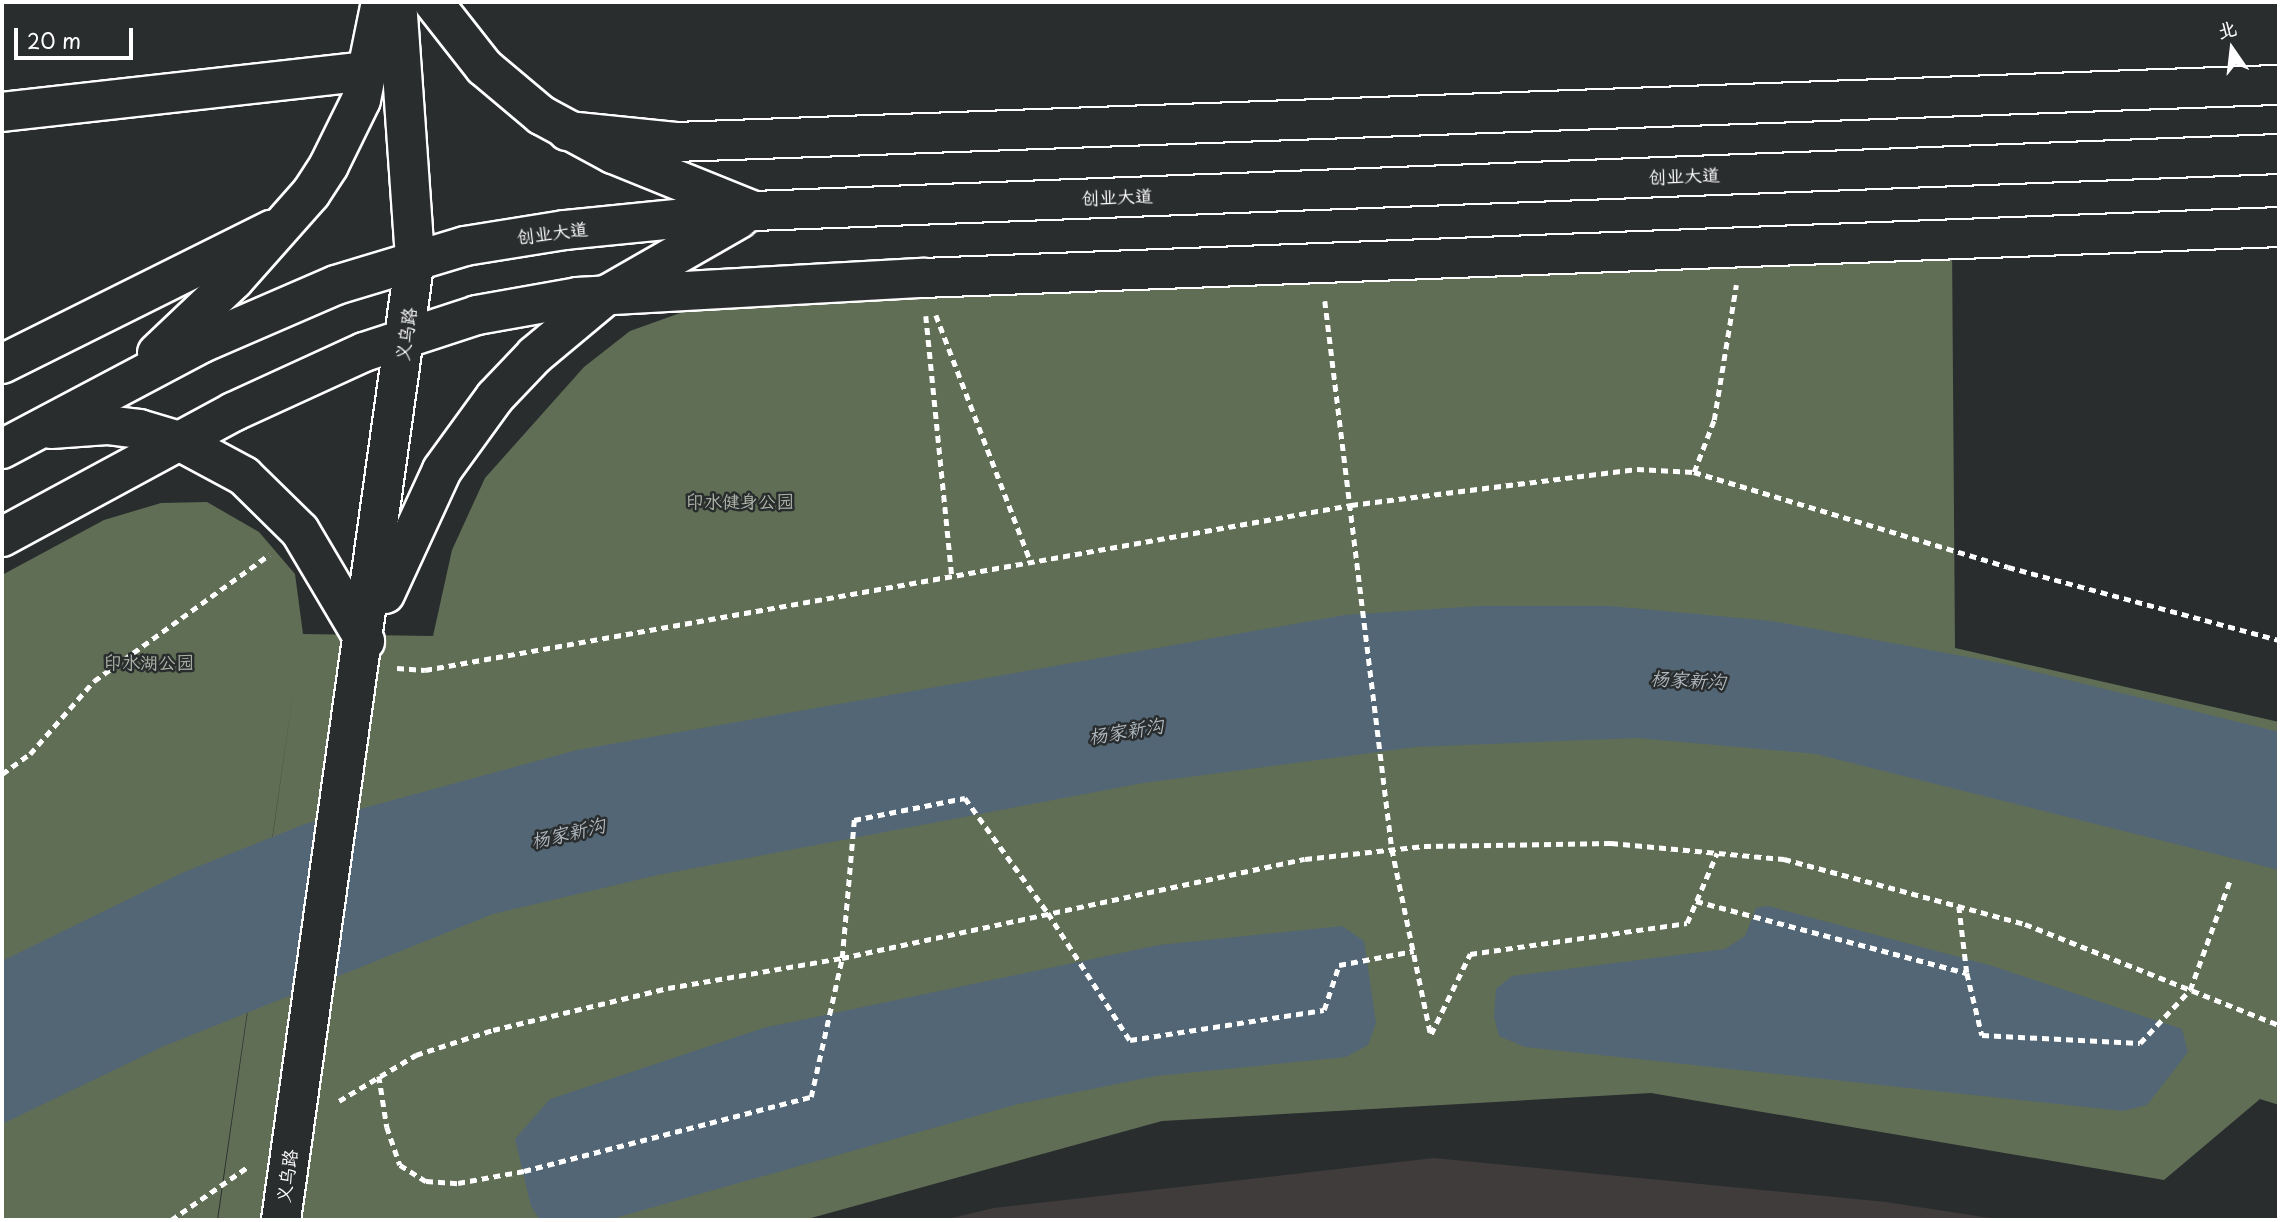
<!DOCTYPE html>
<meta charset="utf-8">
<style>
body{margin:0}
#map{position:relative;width:2281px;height:1222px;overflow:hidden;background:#2a2d2e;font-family:"Playpen Sans","LXGW WenKai TC",sans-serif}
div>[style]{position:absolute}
.built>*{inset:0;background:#403c3c}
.green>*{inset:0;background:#606e56}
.water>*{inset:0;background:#526675}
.path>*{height:4.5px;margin-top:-2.25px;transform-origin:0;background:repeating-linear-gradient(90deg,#fff 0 7px,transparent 0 12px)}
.roads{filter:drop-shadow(2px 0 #fff) drop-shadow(-2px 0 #fff) drop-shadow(0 2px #fff) drop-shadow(0 -2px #fff)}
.minor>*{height:38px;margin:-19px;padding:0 19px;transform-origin:19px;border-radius:19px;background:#2a2d2e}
.secondary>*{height:38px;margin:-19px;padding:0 19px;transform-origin:19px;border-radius:19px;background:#2a2d2e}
.path-bridge>*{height:4.5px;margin-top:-2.25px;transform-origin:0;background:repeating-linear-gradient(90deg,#fff 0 7px,transparent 0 12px)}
span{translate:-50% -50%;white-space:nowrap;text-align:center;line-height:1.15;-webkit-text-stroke:5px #2a2d2e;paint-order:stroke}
.street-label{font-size:18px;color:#fff}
.park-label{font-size:18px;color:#b0b6aa}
.water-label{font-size:19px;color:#b1bac1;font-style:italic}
.frame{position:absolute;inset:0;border:4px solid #fff;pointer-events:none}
.north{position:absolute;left:2197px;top:14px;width:70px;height:70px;-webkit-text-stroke:5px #2a2d2e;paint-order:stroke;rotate:346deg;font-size:19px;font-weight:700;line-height:28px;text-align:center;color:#fff}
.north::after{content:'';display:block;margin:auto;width:24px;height:32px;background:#fff;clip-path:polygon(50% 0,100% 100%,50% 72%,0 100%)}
.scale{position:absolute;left:14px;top:28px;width:119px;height:32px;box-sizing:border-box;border:4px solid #fff;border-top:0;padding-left:9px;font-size:21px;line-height:24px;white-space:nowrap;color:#fff;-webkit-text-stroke:5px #2a2d2e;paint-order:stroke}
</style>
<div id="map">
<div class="built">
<i style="clip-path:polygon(1434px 1158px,1886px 1202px,2003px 1220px,943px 1220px,994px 1208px)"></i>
</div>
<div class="green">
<i style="clip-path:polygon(1952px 245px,1955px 648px,2279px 722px,2279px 1105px,2260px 1099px,2164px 1180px,1651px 1093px,1162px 1121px,804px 1220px,218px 1220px,295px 680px,217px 1220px,2px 1220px,2px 575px,104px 520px,161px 503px,207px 502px,259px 532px,295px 574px,303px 634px,433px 636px,452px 550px,485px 478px,584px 367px,630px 331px,683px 312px,737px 302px)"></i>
</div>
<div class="water">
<i style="clip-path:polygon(1479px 606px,1610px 606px,1772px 621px,2000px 663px,2279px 732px,2279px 870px,1816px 754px,1637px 738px,1416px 747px,1143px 783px,658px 875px,493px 914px,162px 1047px,2px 1124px,2px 961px,184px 872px,305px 824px,577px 750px,1345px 615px)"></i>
<i style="clip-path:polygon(1768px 906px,1989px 965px,2182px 1029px,2188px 1052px,2147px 1105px,2123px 1111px,1525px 1047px,1499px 1036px,1494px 1017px,1496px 989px,1512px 976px,1725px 949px,1745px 936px,1756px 908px)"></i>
<i style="clip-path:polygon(1342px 926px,1364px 941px,1376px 1023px,1368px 1045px,1346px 1057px,1156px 1076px,1018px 1104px,608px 1220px,540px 1220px,531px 1206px,515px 1139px,550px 1099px,763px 1028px,1159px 945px)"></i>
</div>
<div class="path">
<i style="left:1325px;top:301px;width:552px;rotate:83.03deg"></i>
<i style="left:1392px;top:849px;width:190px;rotate:78.2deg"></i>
<i style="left:936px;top:315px;width:265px;rotate:69deg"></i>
<i style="left:926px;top:316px;width:261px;rotate:84.3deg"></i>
<i style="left:1694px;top:472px;width:328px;rotate:16.8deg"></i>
<i style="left:2008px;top:567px;width:281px;rotate:15.1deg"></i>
<i style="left:397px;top:668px;width:28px;rotate:4deg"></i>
<i style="left:425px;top:670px;width:941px;rotate:-10.1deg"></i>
<i style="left:1351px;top:505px;width:288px;rotate:-7.2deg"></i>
<i style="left:1637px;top:469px;width:57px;rotate:3deg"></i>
<i style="left:1694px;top:472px;width:56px;rotate:-69deg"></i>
<i style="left:1714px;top:420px;width:137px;rotate:-80.7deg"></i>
<i style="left:2px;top:774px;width:34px;rotate:-36deg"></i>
<i style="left:30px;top:754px;width:97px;rotate:-48.8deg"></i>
<i style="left:94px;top:681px;width:216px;rotate:-35.8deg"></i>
<i style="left:1696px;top:901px;width:280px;rotate:14.9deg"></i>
<i style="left:1967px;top:973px;width:64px;rotate:76.4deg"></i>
<i style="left:1982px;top:1035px;width:158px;rotate:2.9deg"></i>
<i style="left:2140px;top:1043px;width:73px;rotate:-46.7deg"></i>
<i style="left:2190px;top:990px;width:117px;rotate:-70deg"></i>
<i style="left:1959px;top:906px;width:67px;rotate:83.2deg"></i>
<i style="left:1431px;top:1034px;width:89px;rotate:-64deg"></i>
<i style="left:1470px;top:954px;width:219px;rotate:-8.1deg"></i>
<i style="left:1687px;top:923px;width:76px;rotate:-66.8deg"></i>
<i style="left:379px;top:1076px;width:52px;rotate:81.1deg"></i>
<i style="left:387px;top:1127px;width:40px;rotate:71.1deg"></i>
<i style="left:400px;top:1165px;width:31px;rotate:32deg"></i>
<i style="left:426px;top:1181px;width:32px;rotate:4deg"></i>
<i style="left:458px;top:1183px;width:67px;rotate:-10.3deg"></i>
<i style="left:339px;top:1101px;width:90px;rotate:-30.9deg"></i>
<i style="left:416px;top:1055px;width:81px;rotate:-18deg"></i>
<i style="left:493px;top:1030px;width:180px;rotate:-13.5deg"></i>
<i style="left:668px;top:988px;width:177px;rotate:-9.8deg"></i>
<i style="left:842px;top:958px;width:473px;rotate:-12.1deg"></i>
<i style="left:1305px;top:859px;width:120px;rotate:-6.2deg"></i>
<i style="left:1424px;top:846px;width:187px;rotate:-0.9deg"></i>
<i style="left:1611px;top:843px;width:174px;rotate:5.3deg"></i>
<i style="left:1784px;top:859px;width:250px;rotate:15.1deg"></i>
<i style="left:2025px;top:924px;width:273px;rotate:21.7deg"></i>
<i style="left:171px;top:1220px;width:95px;rotate:-34.7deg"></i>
</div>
<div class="roads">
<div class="minor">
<i style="left:2px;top:112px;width:369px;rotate:-6.4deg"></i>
</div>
<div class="secondary">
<i style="left:433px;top:2px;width:83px;rotate:51.9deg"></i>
<i style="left:484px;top:67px;width:75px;rotate:40.1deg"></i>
<i style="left:541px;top:115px;width:82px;rotate:28.4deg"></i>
<i style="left:613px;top:154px;width:147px;rotate:22deg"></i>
<i style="left:567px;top:131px;width:109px;rotate:5.8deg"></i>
<i style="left:675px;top:142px;width:1605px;rotate:-2.04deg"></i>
<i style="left:157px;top:353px;width:106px;rotate:-43.5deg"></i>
<i style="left:234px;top:280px;width:116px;rotate:-48.5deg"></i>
<i style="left:311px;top:193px;width:33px;rotate:-57deg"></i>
<i style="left:329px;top:165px;width:72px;rotate:-63.8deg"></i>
<i style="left:361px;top:100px;width:100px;rotate:-78.5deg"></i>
<i style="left:2px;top:364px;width:301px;rotate:-26.5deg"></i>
<i style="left:51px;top:429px;width:56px;rotate:-4.1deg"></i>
<i style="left:107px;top:425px;width:32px;rotate:7deg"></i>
<i style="left:139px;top:429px;width:42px;rotate:16.7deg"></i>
<i style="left:179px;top:441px;width:74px;rotate:28.3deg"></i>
<i style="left:244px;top:476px;width:78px;rotate:44.5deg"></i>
<i style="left:300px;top:531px;width:128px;rotate:59.4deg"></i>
<i style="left:2px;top:449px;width:226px;rotate:-27.9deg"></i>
<i style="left:202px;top:343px;width:146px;rotate:-23.4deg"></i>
<i style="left:336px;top:285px;width:135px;rotate:-16.8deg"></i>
<i style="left:465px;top:246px;width:101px;rotate:-9.1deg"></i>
<i style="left:565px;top:230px;width:190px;rotate:-5.7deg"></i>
<i style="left:754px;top:211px;width:1526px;rotate:-2.14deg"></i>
<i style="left:2px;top:537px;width:263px;rotate:-28.4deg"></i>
<i style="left:233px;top:412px;width:144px;rotate:-24.6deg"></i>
<i style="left:364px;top:352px;width:119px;rotate:-18.1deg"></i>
<i style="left:477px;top:315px;width:103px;rotate:-10.1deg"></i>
<i style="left:578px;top:297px;width:345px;rotate:-3.2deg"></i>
<i style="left:922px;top:278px;width:1358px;rotate:-2.15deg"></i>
<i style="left:385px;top:594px;width:136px;rotate:-65.3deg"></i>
<i style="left:442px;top:470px;width:90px;rotate:-54deg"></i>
<i style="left:495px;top:397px;width:58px;rotate:-46.4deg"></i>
<i style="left:535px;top:355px;width:95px;rotate:-39.9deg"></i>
<i style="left:608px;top:294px;width:151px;rotate:-29.8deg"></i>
<i style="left:281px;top:1220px;width:971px;rotate:-82.07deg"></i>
<i style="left:415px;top:258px;width:257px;rotate:-94deg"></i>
</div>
</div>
<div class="path-bridge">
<i style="left:524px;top:1171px;width:296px;rotate:-14.5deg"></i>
<i style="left:811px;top:1097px;width:142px;rotate:-77.4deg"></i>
<i style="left:842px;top:958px;width:139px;rotate:-85deg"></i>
<i style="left:854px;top:820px;width:113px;rotate:-11.2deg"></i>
<i style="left:965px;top:798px;width:142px;rotate:54.2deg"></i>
<i style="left:1048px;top:913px;width:151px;rotate:57.2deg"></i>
<i style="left:1130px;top:1040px;width:196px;rotate:-8.8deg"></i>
<i style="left:1324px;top:1010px;width:47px;rotate:-71.6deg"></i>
<i style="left:1339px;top:965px;width:76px;rotate:-10.6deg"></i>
</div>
<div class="street-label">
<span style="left:1684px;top:176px;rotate:-2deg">创业大道</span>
<span style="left:1117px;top:197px;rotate:-2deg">创业大道</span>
<span style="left:552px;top:233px;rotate:-7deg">创业大道</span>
<span style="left:406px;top:334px;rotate:-82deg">义乌路</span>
<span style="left:287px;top:1176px;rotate:-82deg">义乌路</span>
</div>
<div class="park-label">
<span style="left:740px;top:501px">印水健身公园</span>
<span style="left:149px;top:662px">印水湖公园</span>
</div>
<div class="water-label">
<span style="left:1688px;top:680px;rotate:3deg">杨家新沟</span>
<span style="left:1126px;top:731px;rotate:-9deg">杨家新沟</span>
<span style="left:568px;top:833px;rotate:-13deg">杨家新沟</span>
</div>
<div class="frame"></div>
<div class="north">北</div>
<div class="scale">20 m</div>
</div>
